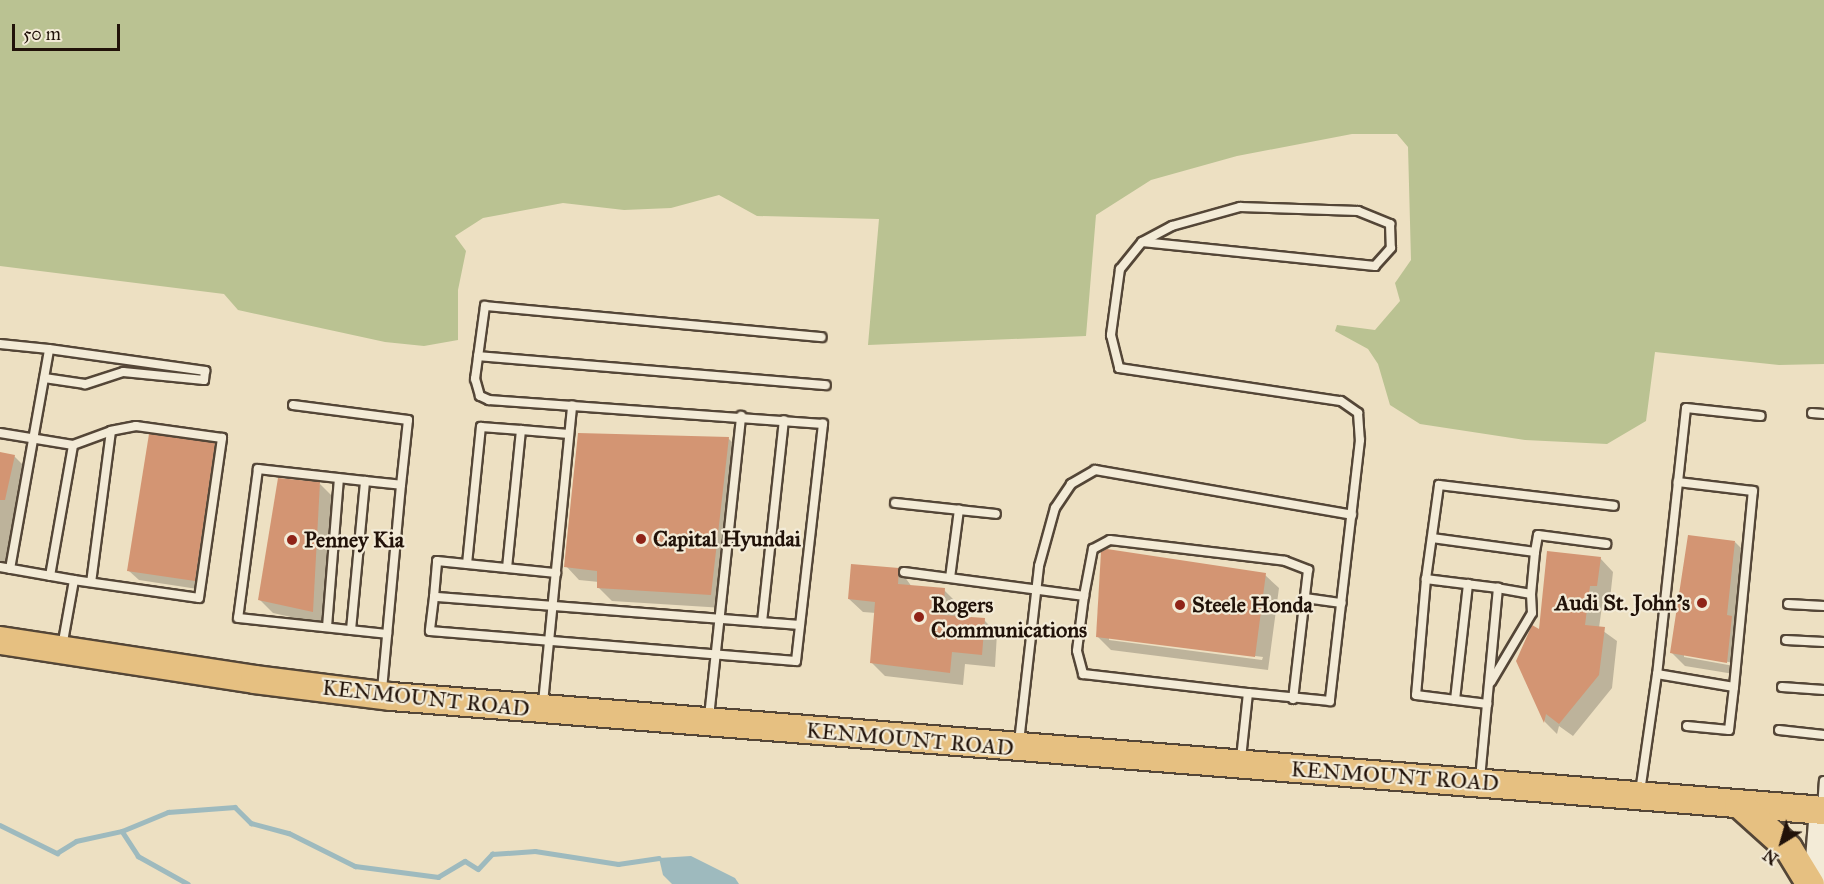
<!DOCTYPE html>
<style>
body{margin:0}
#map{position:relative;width:1824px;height:884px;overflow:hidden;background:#ede0c2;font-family:"IM FELL Great Primer",serif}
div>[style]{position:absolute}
.green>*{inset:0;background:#bac292}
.water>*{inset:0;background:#9ebabe}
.shadow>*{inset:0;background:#0003}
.stream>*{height:4.5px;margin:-2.25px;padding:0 2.25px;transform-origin:2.25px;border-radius:2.25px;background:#9ebabe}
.building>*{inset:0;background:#d39573}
.roads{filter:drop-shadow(2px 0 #544637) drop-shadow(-2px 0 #544637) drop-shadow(0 2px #544637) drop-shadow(0 -2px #544637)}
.lane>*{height:8px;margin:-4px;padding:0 4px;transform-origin:4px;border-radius:4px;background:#f3ebd7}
.secondary>*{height:24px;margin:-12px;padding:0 12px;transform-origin:12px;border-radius:12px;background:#f3ebd7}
.primary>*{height:27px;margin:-13.5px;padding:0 13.5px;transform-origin:13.5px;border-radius:13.5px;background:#e6c081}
.dots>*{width:16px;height:16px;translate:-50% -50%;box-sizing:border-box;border:3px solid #f3ebd7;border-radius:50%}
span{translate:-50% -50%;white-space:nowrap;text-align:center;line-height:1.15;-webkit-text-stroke:4.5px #f3ebd7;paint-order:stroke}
.poi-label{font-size:22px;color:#211209;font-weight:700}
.left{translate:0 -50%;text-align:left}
.right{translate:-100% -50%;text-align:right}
.street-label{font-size:22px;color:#211209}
.north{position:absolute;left:1752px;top:812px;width:60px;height:60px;-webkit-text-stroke:4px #f3ebd7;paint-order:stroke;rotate:217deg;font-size:16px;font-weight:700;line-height:24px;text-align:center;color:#211209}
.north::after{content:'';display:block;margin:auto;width:21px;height:27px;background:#211209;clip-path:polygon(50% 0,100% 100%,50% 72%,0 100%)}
.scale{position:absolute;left:12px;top:24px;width:108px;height:27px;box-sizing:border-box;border:3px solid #211209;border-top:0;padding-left:8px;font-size:18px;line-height:21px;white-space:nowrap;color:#211209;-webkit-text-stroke:4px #f3ebd7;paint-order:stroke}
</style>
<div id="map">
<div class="green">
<i style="clip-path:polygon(0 0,1824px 0,1824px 364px,1779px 365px,1655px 352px,1646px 421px,1607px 444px,1525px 440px,1420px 424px,1390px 405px,1378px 364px,1368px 349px,1335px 331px,1337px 325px,1375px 330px,1400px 301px,1395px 283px,1411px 260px,1408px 147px,1397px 134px,1352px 134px,1237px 156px,1151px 180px,1096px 215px,1086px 336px,868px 345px,879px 219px,757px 216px,719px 195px,671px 208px,624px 210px,563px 203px,483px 218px,455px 236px,466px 251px,458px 290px,458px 340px,424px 346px,385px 342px,238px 310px,224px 294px,0 266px)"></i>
</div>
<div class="water">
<i style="clip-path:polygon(691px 856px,735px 878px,739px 884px,672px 884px,663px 875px,659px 858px)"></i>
</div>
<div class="shadow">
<i style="clip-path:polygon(728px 438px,741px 451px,724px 608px,612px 601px,599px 588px,599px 582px,579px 580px,566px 566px)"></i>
<i style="clip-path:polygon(214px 445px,224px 455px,204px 590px,139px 580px,129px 571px)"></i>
<i style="clip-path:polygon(0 454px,14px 456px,27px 469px,8px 562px,0 561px)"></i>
<i style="clip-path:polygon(320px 484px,333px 497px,326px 625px,273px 613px,259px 599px)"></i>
<i style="clip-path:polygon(evenodd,1735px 542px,1748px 555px,1740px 625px,1745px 630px,1740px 675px,1685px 666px,1672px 653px,1735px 542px,1684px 654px,1734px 663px,1734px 666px,1684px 657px,1684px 654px)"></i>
<i style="clip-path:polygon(1600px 558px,1613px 572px,1610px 599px,1603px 598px,1599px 628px,1617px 641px,1612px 688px,1573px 736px,1559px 726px,1557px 734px,1545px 722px,1518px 661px)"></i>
<i style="clip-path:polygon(899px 569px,912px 587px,944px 590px,957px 603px,956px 617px,984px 620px,997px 633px,995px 667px,965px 664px,963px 685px,885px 676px,872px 663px,876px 613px,863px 612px,849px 599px)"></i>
<i style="clip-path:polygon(evenodd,1265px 575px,1279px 588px,1268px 670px,1111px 650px,1098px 637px,1265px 575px,1109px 637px,1263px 657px,1262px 660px,1109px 640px,1109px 637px)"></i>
</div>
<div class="stream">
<i style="left:0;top:825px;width:64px;rotate:26.2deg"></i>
<i style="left:57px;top:853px;width:22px;rotate:-32deg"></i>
<i style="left:76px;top:841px;width:47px;rotate:-12.3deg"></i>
<i style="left:122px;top:831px;width:50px;rotate:-22.4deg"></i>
<i style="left:168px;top:812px;width:67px;rotate:-4.3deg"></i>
<i style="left:235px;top:807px;width:23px;rotate:45deg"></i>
<i style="left:251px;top:823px;width:39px;rotate:15deg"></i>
<i style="left:289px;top:833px;width:74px;rotate:26.6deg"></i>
<i style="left:355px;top:866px;width:84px;rotate:7.5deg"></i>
<i style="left:438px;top:877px;width:31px;rotate:-31deg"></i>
<i style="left:465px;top:861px;width:15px;rotate:32deg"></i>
<i style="left:478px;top:869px;width:21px;rotate:-47deg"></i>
<i style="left:492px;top:854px;width:43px;rotate:-4deg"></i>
<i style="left:535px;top:851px;width:84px;rotate:8.9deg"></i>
<i style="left:618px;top:864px;width:41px;rotate:-8.3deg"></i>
<i style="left:122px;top:831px;width:30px;rotate:57deg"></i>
<i style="left:138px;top:856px;width:57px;rotate:29.2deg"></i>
</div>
<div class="building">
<i style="clip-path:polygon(578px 433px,729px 437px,711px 595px,597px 588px,597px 571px,564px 567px)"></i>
<i style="clip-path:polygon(149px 434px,215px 443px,195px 581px,127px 571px)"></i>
<i style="clip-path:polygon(0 452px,15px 455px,5px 500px,0 500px)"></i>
<i style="clip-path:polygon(278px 478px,320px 482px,313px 612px,258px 600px)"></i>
<i style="clip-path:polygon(1688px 535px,1735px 541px,1727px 615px,1732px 616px,1727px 663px,1670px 653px)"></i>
<i style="clip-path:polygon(1107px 549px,1266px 573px,1255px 657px,1096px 637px,1101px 552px)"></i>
<i style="clip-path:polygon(1547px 551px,1601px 557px,1597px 586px,1590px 586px,1585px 625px,1605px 627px,1599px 675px,1559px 724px,1546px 714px,1544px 723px,1516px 661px,1532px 625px,1539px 629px)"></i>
<i style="clip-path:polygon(851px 564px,899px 568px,898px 584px,945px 588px,943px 615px,985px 618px,982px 655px,952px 652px,950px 673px,870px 663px,875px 602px,848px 599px)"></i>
</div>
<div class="roads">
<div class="lane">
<i style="left:1142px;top:242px;width:34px;rotate:-28deg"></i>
<i style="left:1172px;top:226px;width:71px;rotate:-15.6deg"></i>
<i style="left:1240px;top:207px;width:118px;rotate:1.9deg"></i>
<i style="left:1358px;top:211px;width:35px;rotate:22deg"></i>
<i style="left:1390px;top:224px;width:24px;rotate:88deg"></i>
<i style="left:1391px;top:248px;width:24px;rotate:132deg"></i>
<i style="left:1375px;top:266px;width:234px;rotate:-174.1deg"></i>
<i style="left:1142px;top:242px;width:35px;rotate:129deg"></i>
<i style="left:1120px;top:269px;width:67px;rotate:97.8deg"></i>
<i style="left:1111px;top:335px;width:34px;rotate:76deg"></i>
<i style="left:1119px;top:368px;width:224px;rotate:8.5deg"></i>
<i style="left:1341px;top:401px;width:21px;rotate:35deg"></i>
<i style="left:1358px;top:413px;width:27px;rotate:86deg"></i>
<i style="left:1360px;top:440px;width:263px;rotate:96.6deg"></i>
<i style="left:1330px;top:701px;width:82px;rotate:-174.4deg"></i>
<i style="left:1248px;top:693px;width:66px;rotate:96.1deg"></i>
<i style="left:0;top:344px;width:49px;rotate:5.8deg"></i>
<i style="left:478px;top:356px;width:349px;rotate:4.8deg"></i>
<i style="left:293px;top:405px;width:116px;rotate:7.4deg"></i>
<i style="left:408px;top:420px;width:65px;rotate:96.1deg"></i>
<i style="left:1812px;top:413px;width:12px;rotate:5deg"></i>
<i style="left:0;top:433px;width:74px;rotate:9.3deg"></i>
<i style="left:73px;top:445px;width:40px;rotate:-20.2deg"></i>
<i style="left:365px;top:481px;width:108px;rotate:-173.6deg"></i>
<i style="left:258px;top:469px;width:150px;rotate:97.6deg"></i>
<i style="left:238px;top:618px;width:150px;rotate:6.1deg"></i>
<i style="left:1678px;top:482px;width:74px;rotate:-83.8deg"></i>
<i style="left:1686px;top:408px;width:75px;rotate:6.1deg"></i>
<i style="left:895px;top:503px;width:64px;rotate:6.2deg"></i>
<i style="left:1432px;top:538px;width:104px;rotate:7.7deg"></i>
<i style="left:1535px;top:552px;width:42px;rotate:95.4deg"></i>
<i style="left:1531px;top:594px;width:34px;rotate:-170deg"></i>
<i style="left:1535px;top:552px;width:17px;rotate:-80deg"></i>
<i style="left:1538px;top:535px;width:69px;rotate:7.5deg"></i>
<i style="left:467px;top:564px;width:138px;rotate:-84.2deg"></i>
<i style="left:481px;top:427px;width:40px;rotate:4.3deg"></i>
<i style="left:0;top:567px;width:75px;rotate:10deg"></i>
<i style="left:507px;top:568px;width:139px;rotate:-84.2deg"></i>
<i style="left:521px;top:430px;width:48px;rotate:4.8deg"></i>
<i style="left:10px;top:569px;width:223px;rotate:-79.9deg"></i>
<i style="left:49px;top:349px;width:158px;rotate:8deg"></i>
<i style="left:205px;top:371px;width:9px;rotate:96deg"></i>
<i style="left:204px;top:380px;width:81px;rotate:-174.4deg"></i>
<i style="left:123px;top:372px;width:40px;rotate:162deg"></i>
<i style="left:85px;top:384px;width:41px;rotate:-171.7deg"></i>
<i style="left:904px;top:572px;width:182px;rotate:7.6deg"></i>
<i style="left:1084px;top:596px;width:48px;rotate:-79.2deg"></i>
<i style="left:1093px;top:549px;width:19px;rotate:-28deg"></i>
<i style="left:1110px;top:540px;width:176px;rotate:6.8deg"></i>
<i style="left:1285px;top:561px;width:25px;rotate:21deg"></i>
<i style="left:1308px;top:570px;width:130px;rotate:96.6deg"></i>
<i style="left:50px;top:576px;width:133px;rotate:-80deg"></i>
<i style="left:950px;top:578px;width:69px;rotate:-82.5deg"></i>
<i style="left:959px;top:510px;width:37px;rotate:6deg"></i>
<i style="left:1426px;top:579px;width:95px;rotate:-82.1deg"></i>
<i style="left:1439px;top:485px;width:176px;rotate:6.8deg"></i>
<i style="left:1084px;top:596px;width:55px;rotate:97.3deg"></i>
<i style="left:1077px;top:651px;width:24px;rotate:75deg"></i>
<i style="left:1083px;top:674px;width:166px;rotate:6.6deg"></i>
<i style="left:434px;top:597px;width:36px;rotate:-85deg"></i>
<i style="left:437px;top:561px;width:120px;rotate:5.8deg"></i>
<i style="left:1305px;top:598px;width:37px;rotate:8deg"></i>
<i style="left:1788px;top:604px;width:36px;rotate:3deg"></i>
<i style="left:762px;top:622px;width:203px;rotate:-83.8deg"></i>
<i style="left:800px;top:625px;width:367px;rotate:-175.6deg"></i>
<i style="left:434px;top:597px;width:34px;rotate:97deg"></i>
<i style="left:430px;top:631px;width:367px;rotate:4.7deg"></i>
<i style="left:796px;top:661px;width:239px;rotate:-83.5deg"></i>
<i style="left:823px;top:424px;width:335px;rotate:-175.9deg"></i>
<i style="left:489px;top:400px;width:10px;rotate:-156deg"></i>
<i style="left:480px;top:396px;width:18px;rotate:-106deg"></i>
<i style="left:475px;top:379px;width:74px;rotate:-82.2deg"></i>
<i style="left:485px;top:306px;width:338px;rotate:5.3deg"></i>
<i style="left:327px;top:627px;width:149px;rotate:-85.4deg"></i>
<i style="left:351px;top:630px;width:150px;rotate:-84.6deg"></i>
<i style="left:365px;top:481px;width:36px;rotate:6deg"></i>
<i style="left:401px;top:485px;width:207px;rotate:95.3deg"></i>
<i style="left:1786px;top:640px;width:38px;rotate:3deg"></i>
<i style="left:62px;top:647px;width:68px;rotate:-79.8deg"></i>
<i style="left:74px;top:580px;width:126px;rotate:8.2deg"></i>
<i style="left:199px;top:598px;width:162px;rotate:-81.8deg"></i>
<i style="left:222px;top:438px;width:87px;rotate:-172.1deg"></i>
<i style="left:136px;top:426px;width:25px;rotate:169deg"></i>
<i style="left:111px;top:431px;width:152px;rotate:97.5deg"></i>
<i style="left:1491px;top:682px;width:80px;rotate:-59.3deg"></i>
<i style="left:1532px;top:613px;width:19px;rotate:-93deg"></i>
<i style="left:1782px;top:687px;width:42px;rotate:4.1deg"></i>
<i style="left:1455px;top:700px;width:117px;rotate:-83.6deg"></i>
<i style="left:543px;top:703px;width:299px;rotate:-84.4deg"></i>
<i style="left:709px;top:717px;width:303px;rotate:-83.9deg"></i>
<i style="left:1687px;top:726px;width:42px;rotate:5.4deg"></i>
<i style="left:1729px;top:730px;width:43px;rotate:-83.4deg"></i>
<i style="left:1779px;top:730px;width:45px;rotate:6.3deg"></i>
<i style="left:1019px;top:742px;width:177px;rotate:-83.5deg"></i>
<i style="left:1039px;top:566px;width:60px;rotate:-74.6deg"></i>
<i style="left:1055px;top:508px;width:29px;rotate:-56deg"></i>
<i style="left:1071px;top:484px;width:28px;rotate:-30deg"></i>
<i style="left:1095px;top:470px;width:261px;rotate:9.9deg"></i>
<i style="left:1480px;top:779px;width:75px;rotate:-84.7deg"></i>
<i style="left:1487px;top:704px;width:117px;rotate:-84.6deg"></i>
<i style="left:1498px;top:588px;width:73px;rotate:-172.9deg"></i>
<i style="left:1426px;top:579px;width:116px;rotate:94.9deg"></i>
<i style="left:1416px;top:695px;width:72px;rotate:7.2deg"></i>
<i style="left:1640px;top:792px;width:119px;rotate:-81.8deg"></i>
<i style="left:1657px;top:674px;width:78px;rotate:9.6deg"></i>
<i style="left:1734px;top:687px;width:197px;rotate:-84.5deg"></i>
<i style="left:1753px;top:491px;width:76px;rotate:-173.2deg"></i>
<i style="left:1678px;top:482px;width:193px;rotate:96.2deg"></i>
<i style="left:1822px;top:808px;width:27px;rotate:-86deg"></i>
</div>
<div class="secondary">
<i style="left:1816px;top:884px;width:74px;rotate:-85.4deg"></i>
</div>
<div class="primary">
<i style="left:0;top:640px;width:257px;rotate:8.7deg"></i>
<i style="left:254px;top:679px;width:138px;rotate:7.1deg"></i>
<i style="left:391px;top:696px;width:1438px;rotate:4.55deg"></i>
<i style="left:1738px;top:803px;width:67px;rotate:42deg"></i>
<i style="left:1788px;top:848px;width:42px;rotate:58.6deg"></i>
</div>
</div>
<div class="dots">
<i style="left:641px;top:539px;background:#8f2418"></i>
<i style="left:292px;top:540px;background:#8f2418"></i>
<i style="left:1702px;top:603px;background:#8f2418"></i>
<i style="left:1180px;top:605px;background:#8f2418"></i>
<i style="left:919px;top:617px;background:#8f2418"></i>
</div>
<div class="poi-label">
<span class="left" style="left:653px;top:539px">Capital Hyundai</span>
<span class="left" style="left:304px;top:540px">Penney Kia</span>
<span class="right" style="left:1690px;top:603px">Audi St. John's</span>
<span class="left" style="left:931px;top:617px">Rogers<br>Communications</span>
<span class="left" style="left:1192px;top:605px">Steele Honda</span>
</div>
<div class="street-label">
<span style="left:426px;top:698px;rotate:6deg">KENMOUNT ROAD</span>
<span style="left:910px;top:739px;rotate:5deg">KENMOUNT ROAD</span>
<span style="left:1395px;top:776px;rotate:4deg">KENMOUNT ROAD</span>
</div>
<div class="north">N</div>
<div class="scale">50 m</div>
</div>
